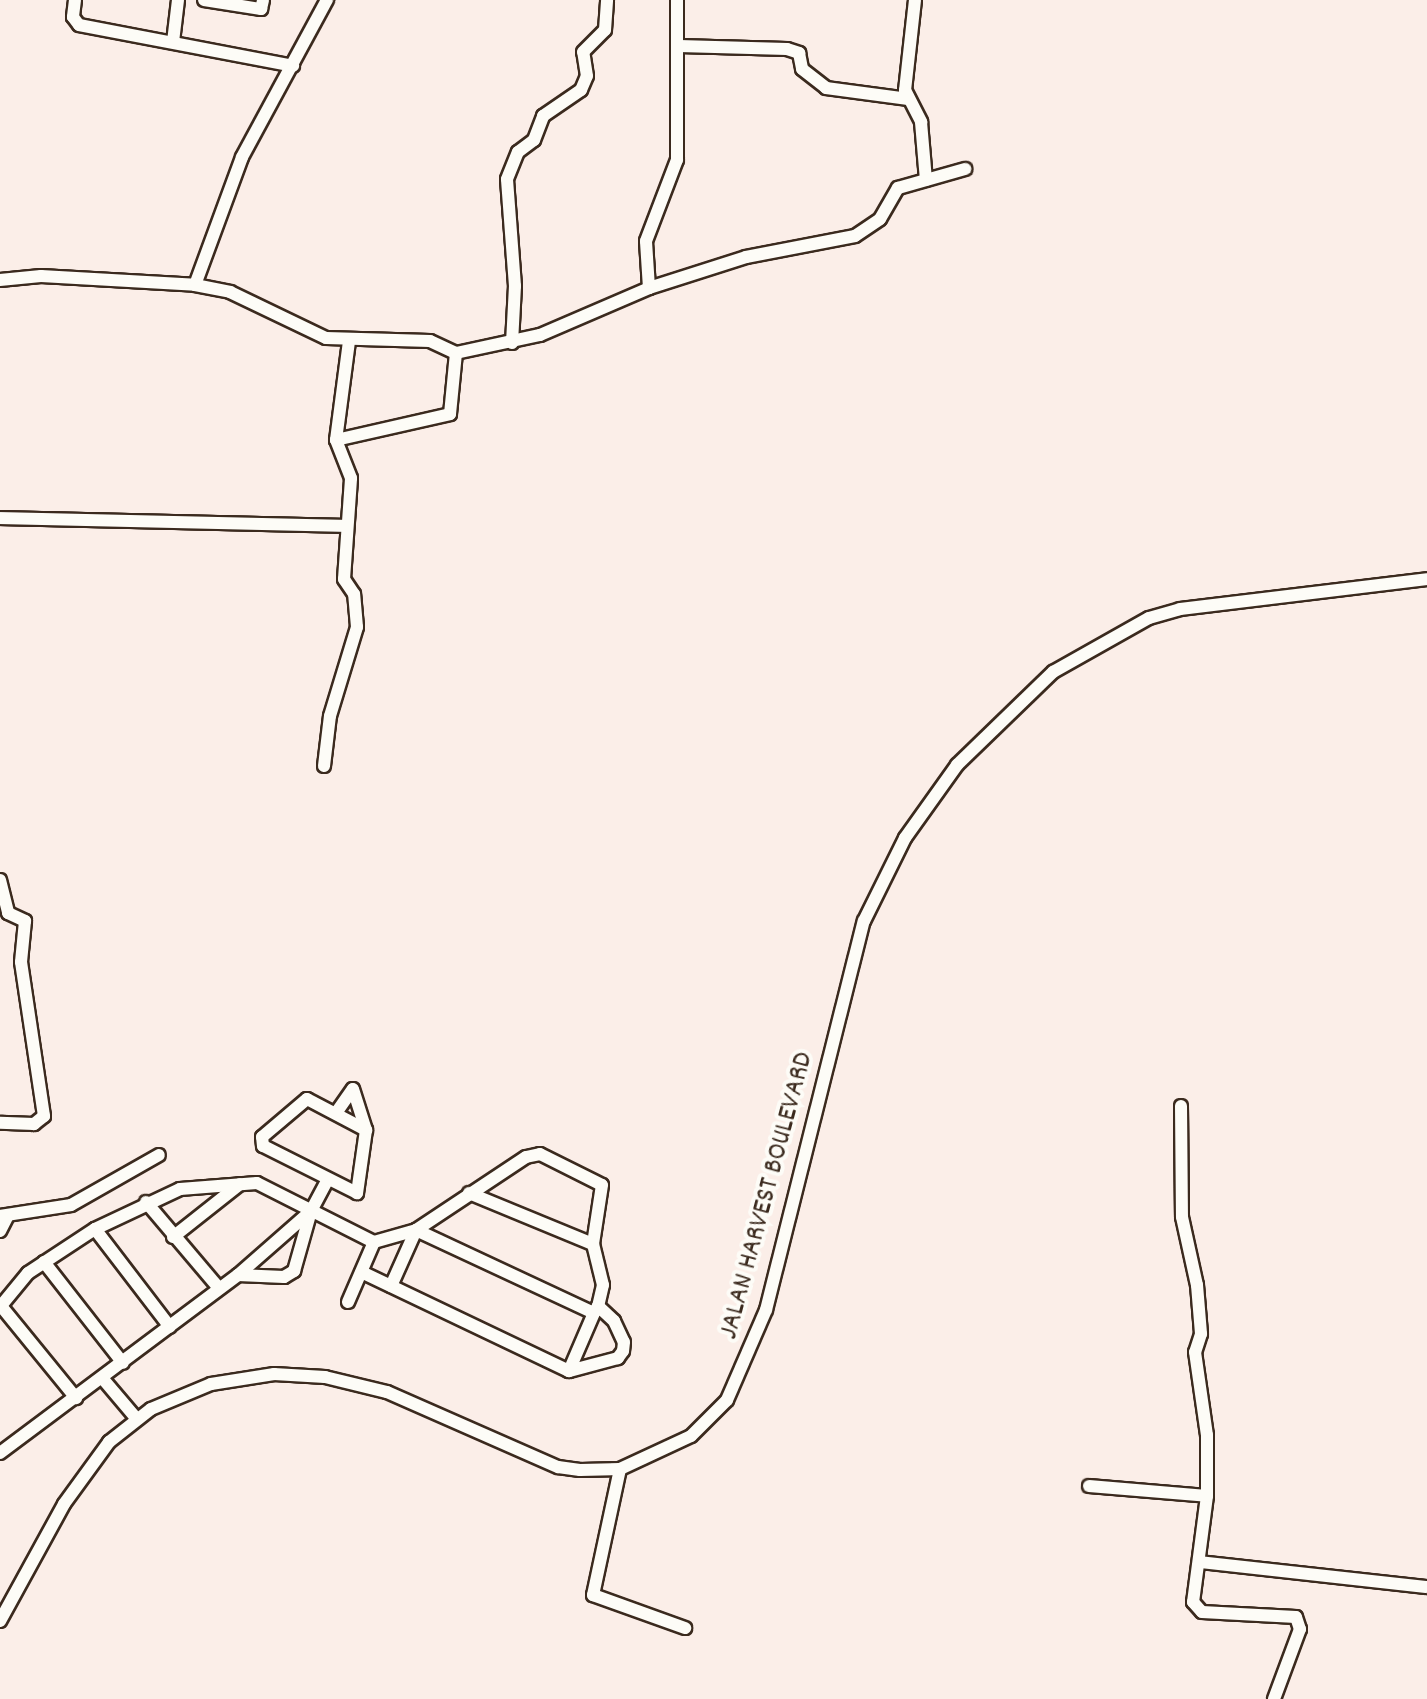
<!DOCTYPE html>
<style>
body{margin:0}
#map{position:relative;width:1427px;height:1699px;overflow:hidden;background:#fbeee8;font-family:Dekko,sans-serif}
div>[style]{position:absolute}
.roads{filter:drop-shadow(2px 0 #3b2a1e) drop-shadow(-2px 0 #3b2a1e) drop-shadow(0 2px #3b2a1e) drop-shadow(0 -2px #3b2a1e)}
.minor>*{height:12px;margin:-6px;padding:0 6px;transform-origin:6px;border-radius:6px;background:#fdfcf7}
span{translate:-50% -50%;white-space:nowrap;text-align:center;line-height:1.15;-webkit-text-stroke:8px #fdfcf7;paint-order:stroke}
.street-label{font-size:28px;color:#3b2a1e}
</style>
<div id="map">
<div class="roads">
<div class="minor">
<i style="left:75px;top:0;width:17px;rotate:97deg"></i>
<i style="left:73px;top:17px;width:10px;rotate:53deg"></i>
<i style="left:79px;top:25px;width:218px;rotate:10.8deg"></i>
<i style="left:204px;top:0;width:58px;rotate:9deg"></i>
<i style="left:261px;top:9px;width:9px;rotate:-77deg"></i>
<i style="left:915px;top:0;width:91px;rotate:96.3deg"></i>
<i style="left:905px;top:90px;width:36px;rotate:63deg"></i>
<i style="left:921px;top:122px;width:58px;rotate:85.1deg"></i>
<i style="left:173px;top:42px;width:42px;rotate:-83.2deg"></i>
<i style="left:679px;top:46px;width:108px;rotate:1.6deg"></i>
<i style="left:787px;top:49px;width:13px;rotate:18deg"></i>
<i style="left:799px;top:53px;width:16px;rotate:79deg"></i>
<i style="left:802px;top:69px;width:31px;rotate:38deg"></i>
<i style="left:826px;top:88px;width:83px;rotate:7.6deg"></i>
<i style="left:0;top:280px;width:41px;rotate:-5.6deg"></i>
<i style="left:41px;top:276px;width:154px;rotate:3.3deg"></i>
<i style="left:195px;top:285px;width:136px;rotate:-69.8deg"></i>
<i style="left:242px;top:157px;width:179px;rotate:-61.6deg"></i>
<i style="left:195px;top:285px;width:36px;rotate:11deg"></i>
<i style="left:230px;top:292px;width:106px;rotate:25.6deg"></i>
<i style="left:326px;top:338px;width:104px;rotate:1.7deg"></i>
<i style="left:430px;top:341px;width:29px;rotate:25deg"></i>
<i style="left:456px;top:353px;width:86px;rotate:-12.1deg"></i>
<i style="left:540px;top:335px;width:119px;rotate:-23.3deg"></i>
<i style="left:649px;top:288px;width:102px;rotate:-17.7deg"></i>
<i style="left:746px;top:257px;width:111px;rotate:-10.9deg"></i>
<i style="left:855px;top:236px;width:30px;rotate:-34deg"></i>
<i style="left:880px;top:219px;width:36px;rotate:-60deg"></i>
<i style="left:898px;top:188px;width:70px;rotate:-15.8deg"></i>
<i style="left:649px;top:288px;width:47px;rotate:-93.7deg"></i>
<i style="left:646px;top:241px;width:87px;rotate:-69.1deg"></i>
<i style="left:677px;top:160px;width:160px;rotate:-90deg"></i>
<i style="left:512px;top:343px;width:57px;rotate:-87deg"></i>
<i style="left:515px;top:286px;width:107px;rotate:-94.3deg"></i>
<i style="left:507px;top:179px;width:29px;rotate:-68deg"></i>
<i style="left:518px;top:152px;width:20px;rotate:-37deg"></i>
<i style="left:534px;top:140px;width:26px;rotate:-69deg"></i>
<i style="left:543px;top:116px;width:46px;rotate:-34.4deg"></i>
<i style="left:581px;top:90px;width:15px;rotate:-67deg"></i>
<i style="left:587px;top:76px;width:24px;rotate:-99deg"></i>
<i style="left:583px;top:52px;width:31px;rotate:-45deg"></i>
<i style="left:605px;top:30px;width:30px;rotate:-86deg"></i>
<i style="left:336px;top:440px;width:117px;rotate:-12.8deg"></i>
<i style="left:450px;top:414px;width:61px;rotate:-84.4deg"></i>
<i style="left:0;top:518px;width:344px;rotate:1.3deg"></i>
<i style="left:324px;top:766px;width:50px;rotate:-83.2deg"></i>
<i style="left:330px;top:716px;width:93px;rotate:-73.1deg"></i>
<i style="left:357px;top:627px;width:33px;rotate:-95deg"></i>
<i style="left:354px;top:594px;width:18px;rotate:-124deg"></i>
<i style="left:344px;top:579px;width:101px;rotate:-86deg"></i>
<i style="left:351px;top:478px;width:41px;rotate:-111.5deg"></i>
<i style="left:336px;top:440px;width:100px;rotate:-82.5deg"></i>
<i style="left:0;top:880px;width:34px;rotate:76deg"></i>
<i style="left:8px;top:913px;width:19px;rotate:25deg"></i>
<i style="left:25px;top:921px;width:41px;rotate:95.6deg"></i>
<i style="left:21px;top:962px;width:156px;rotate:81.5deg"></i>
<i style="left:44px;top:1116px;width:13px;rotate:141deg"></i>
<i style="left:34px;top:1124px;width:34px;rotate:-178deg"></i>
<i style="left:1181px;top:1106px;width:111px;rotate:89.5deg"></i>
<i style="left:1182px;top:1217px;width:70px;rotate:77.6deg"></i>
<i style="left:1197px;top:1285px;width:49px;rotate:85.3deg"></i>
<i style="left:1201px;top:1334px;width:19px;rotate:108deg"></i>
<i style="left:1195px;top:1352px;width:84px;rotate:81.8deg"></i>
<i style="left:1207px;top:1435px;width:61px;rotate:90deg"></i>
<i style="left:1207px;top:1496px;width:107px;rotate:97.5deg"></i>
<i style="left:1193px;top:1602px;width:13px;rotate:48deg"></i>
<i style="left:1202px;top:1612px;width:94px;rotate:3deg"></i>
<i style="left:1296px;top:1617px;width:13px;rotate:72deg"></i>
<i style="left:1300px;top:1629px;width:75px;rotate:110.4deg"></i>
<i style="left:336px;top:1113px;width:29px;rotate:-55deg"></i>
<i style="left:353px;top:1089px;width:43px;rotate:72.4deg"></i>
<i style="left:366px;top:1130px;width:64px;rotate:98.1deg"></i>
<i style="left:357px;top:1193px;width:105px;rotate:-153.4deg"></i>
<i style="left:263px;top:1146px;width:9px;rotate:-96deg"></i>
<i style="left:262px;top:1137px;width:59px;rotate:-40.2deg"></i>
<i style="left:307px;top:1099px;width:67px;rotate:27.7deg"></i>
<i style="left:469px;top:1193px;width:134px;rotate:22.4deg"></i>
<i style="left:146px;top:1202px;width:113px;rotate:49.7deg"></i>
<i style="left:0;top:1216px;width:72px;rotate:-8.8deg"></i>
<i style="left:71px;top:1205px;width:101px;rotate:-29.6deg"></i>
<i style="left:95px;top:1229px;width:123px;rotate:52.6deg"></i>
<i style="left:0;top:1231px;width:18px;rotate:-63deg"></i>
<i style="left:173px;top:1237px;width:85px;rotate:-38.3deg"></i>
<i style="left:44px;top:1262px;width:128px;rotate:52deg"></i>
<i style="left:238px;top:1275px;width:46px;rotate:2.5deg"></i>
<i style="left:284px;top:1277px;width:12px;rotate:-31deg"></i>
<i style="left:294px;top:1271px;width:62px;rotate:-74.2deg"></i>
<i style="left:311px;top:1211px;width:34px;rotate:-62deg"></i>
<i style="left:391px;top:1286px;width:61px;rotate:-65.9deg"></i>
<i style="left:416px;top:1230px;width:196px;rotate:25deg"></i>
<i style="left:594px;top:1313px;width:8px;rotate:-60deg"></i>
<i style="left:348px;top:1302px;width:65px;rotate:-66.6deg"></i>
<i style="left:1px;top:1306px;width:119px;rotate:50.8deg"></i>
<i style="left:0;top:1307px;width:44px;rotate:-50.5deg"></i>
<i style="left:28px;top:1273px;width:80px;rotate:-33.3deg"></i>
<i style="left:95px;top:1229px;width:94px;rotate:-25.2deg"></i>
<i style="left:180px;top:1189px;width:77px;rotate:-4.5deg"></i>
<i style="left:257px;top:1183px;width:131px;rotate:26.8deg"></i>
<i style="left:374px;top:1242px;width:44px;rotate:-15.9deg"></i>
<i style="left:416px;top:1230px;width:132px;rotate:-33.6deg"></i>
<i style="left:526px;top:1157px;width:14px;rotate:-12deg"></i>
<i style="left:540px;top:1154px;width:69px;rotate:26.6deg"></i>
<i style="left:602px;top:1185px;width:60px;rotate:98.7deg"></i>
<i style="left:593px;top:1244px;width:42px;rotate:76.3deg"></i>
<i style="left:603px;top:1285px;width:22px;rotate:103deg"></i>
<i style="left:598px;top:1306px;width:22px;rotate:43deg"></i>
<i style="left:614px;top:1321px;width:23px;rotate:65deg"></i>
<i style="left:624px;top:1342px;width:9px;rotate:96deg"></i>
<i style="left:623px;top:1351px;width:9px;rotate:126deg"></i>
<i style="left:618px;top:1358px;width:51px;rotate:165.1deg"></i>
<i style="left:569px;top:1371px;width:230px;rotate:-154.5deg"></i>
<i style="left:569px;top:1371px;width:63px;rotate:-66.7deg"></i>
<i style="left:103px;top:1379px;width:51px;rotate:49.8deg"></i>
<i style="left:0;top:1453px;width:297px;rotate:-36.8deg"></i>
<i style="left:238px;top:1275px;width:97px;rotate:-41.2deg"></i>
<i style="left:620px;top:1469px;width:129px;rotate:102.1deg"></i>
<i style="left:593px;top:1595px;width:98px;rotate:19.7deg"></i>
<i style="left:1089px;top:1486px;width:118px;rotate:4.8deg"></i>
<i style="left:1200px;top:1562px;width:228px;rotate:6.3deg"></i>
<i style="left:0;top:1621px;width:133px;rotate:-61.3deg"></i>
<i style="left:64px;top:1504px;width:77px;rotate:-54deg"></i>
<i style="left:109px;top:1442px;width:53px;rotate:-38.2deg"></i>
<i style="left:151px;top:1409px;width:65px;rotate:-22.6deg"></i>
<i style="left:211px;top:1384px;width:64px;rotate:-9deg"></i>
<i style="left:274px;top:1374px;width:51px;rotate:3.4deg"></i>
<i style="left:325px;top:1377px;width:64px;rotate:13.6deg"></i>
<i style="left:387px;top:1392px;width:187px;rotate:23.7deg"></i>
<i style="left:558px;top:1467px;width:22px;rotate:8deg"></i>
<i style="left:580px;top:1470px;width:40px;rotate:-1.4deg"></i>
<i style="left:620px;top:1469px;width:78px;rotate:-24.9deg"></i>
<i style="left:691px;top:1436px;width:51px;rotate:-45deg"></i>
<i style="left:727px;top:1400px;width:98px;rotate:-66.6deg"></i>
<i style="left:766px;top:1310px;width:401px;rotate:-75.9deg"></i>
<i style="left:864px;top:921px;width:93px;rotate:-63.7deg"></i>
<i style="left:905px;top:838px;width:90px;rotate:-54.5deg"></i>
<i style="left:957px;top:765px;width:134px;rotate:-44.1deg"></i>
<i style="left:1053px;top:672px;width:110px;rotate:-29.4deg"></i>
<i style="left:1149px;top:618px;width:32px;rotate:-16deg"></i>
<i style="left:1180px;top:609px;width:249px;rotate:-6.9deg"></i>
</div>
</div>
<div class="street-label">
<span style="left:768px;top:1196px;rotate:-75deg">JALAN HARVEST BOULEVARD</span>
</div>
</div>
